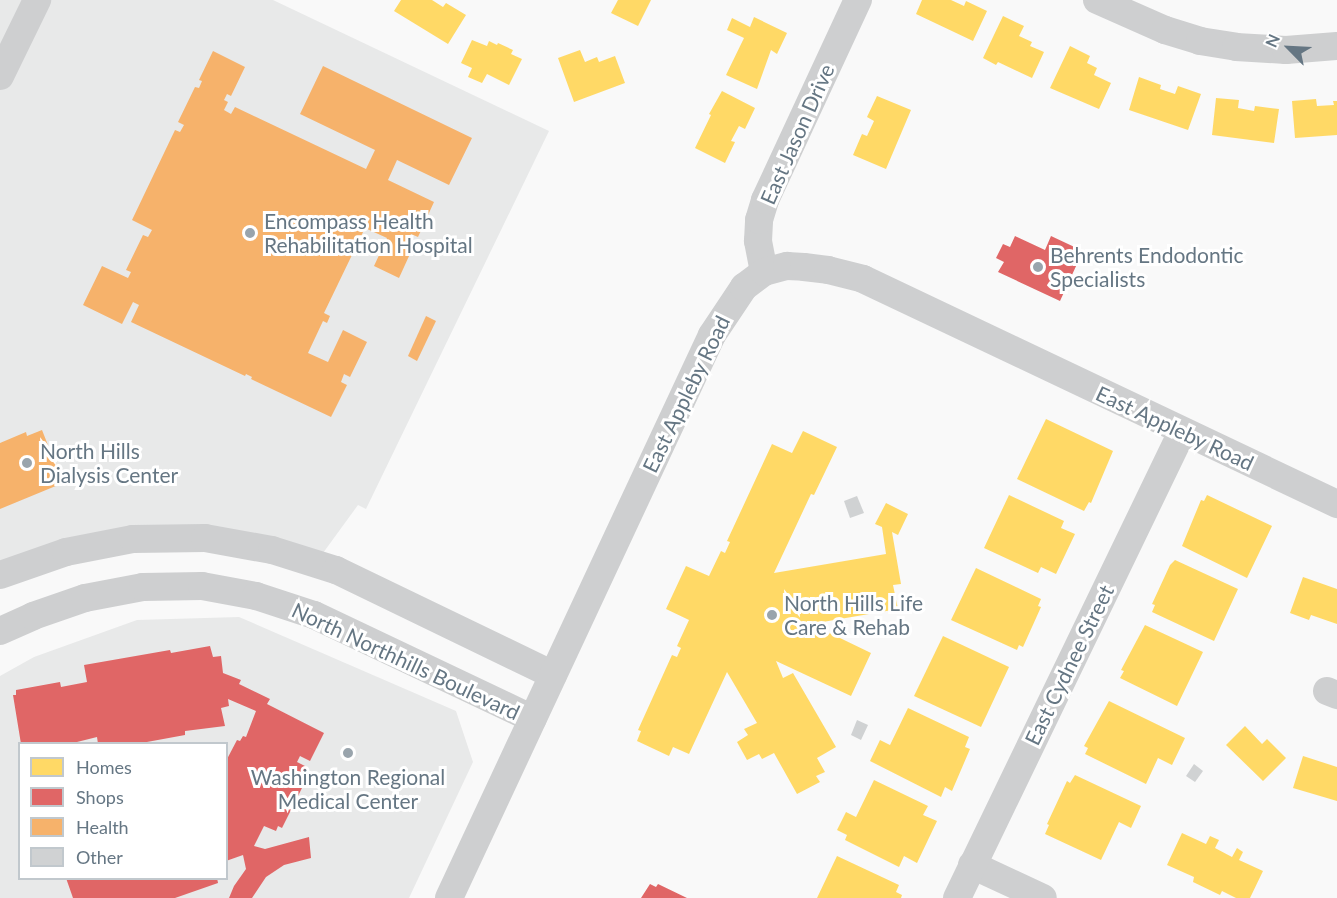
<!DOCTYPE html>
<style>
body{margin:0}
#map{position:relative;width:1337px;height:898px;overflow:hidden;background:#f9f9f9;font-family:Lato,sans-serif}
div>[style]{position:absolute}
.built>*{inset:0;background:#e8e9e9}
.homes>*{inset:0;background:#ffd966}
.shops>*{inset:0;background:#e06666}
.health>*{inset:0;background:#f6b26b}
.building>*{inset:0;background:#d0d2d3}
.minor>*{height:28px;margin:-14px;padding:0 14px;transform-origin:14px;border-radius:14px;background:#cecfd0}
.dots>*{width:16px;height:16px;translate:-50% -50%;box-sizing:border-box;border:3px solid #fff;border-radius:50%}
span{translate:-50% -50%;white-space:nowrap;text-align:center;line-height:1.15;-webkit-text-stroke:6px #fff;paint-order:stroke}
.street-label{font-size:21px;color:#657683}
.poi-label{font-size:21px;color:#657683}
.left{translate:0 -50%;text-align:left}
.legend{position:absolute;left:18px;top:742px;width:210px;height:138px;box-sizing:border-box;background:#fff;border:2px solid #c1c8cd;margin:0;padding:8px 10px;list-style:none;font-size:18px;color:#657683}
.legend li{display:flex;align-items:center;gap:12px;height:30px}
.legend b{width:30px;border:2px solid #c1c8cd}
.north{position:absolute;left:1259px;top:18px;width:60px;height:60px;-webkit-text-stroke:4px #fff;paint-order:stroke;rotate:294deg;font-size:16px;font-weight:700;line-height:24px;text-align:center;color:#657683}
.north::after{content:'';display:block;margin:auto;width:21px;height:27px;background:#657683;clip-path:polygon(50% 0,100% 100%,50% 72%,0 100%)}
</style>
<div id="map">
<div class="built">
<i style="clip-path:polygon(0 0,273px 0,549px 131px,366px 509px,358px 505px,315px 564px,205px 538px,0 575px)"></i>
<i style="clip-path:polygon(evenodd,239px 617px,456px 711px,473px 762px,409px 898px,0 898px,0 676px,34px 657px,137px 620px,239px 617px,20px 744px,226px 744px,226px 878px,20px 878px,20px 744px)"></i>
</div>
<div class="homes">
<i style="clip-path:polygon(401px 0,432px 0,443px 7px,446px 3px,466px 15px,448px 44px,394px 11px)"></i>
<i style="clip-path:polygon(618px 0,651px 0,638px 26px,611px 13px)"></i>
<i style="clip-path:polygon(922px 0,951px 0,964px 6px,966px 1px,987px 11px,973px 41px,916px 14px)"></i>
<i style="clip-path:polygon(1003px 16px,1024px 26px,1019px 36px,1032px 42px,1030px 46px,1044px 52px,1032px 78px,998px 62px,996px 65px,983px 58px)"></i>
<i style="clip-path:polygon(754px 17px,787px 33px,777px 54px,771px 50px,757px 89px,726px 75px,744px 38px,727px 30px,732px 18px,750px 27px)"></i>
<i style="clip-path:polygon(472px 40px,487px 46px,489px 41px,497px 45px,498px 43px,513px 50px,511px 54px,522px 59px,509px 85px,487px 74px,482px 83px,468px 77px,472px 68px,461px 63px)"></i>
<i style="clip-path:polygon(1070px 46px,1090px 56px,1087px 63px,1097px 68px,1094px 75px,1111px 83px,1099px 109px,1050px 88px)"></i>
<i style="clip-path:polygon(580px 50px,585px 62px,597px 57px,599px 62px,615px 56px,625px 83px,574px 102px,558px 58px)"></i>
<i style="clip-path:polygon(1139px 77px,1161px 85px,1160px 89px,1175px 94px,1178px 86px,1201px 94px,1188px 130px,1129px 110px)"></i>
<i style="clip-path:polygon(722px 91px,755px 108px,745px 129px,739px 126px,731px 141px,735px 142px,725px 163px,695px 148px,711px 115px,709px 114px)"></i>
<i style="clip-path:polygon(877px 96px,911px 110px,886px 169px,853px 155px,862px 134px,867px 136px,874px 121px,867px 117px)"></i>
<i style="clip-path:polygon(1216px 98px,1239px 100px,1238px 108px,1254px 111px,1255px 106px,1279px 109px,1274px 143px,1212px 135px)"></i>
<i style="clip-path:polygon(1316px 99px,1317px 106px,1334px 105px,1333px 101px,1337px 101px,1337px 135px,1295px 138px,1292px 101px)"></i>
<i style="clip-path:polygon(1046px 419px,1113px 451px,1091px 503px,1089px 502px,1084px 511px,1017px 479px)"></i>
<i style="clip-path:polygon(803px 431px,837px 447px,814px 495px,811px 494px,774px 573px,886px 554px,882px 527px,875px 524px,886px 503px,908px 514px,898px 535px,892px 532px,901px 584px,893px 585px,898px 609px,811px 624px,871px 653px,851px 696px,776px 661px,783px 678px,793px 673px,836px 747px,817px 758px,825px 772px,816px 776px,820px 782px,797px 794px,774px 753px,762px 759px,759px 754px,747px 760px,737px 742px,748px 735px,744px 729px,757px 723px,727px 672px,689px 754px,673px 747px,669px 756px,637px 741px,641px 731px,638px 730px,672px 655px,677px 657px,681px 648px,677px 646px,689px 620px,666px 609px,686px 566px,709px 576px,721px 551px,725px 553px,730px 542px,727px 541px,772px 444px,792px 453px)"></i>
<i style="clip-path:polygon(1009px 495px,1064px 521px,1061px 528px,1075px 534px,1056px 574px,1041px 567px,1038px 573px,984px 548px)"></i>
<i style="clip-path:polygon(1207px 495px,1272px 526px,1247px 578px,1182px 546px,1201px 500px,1204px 501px)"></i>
<i style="clip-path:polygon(1175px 560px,1238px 589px,1214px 641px,1152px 612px,1155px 605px,1152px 604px,1170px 565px)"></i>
<i style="clip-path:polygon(976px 568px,1041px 599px,1038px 606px,1041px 607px,1023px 647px,1019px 645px,1017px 650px,951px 620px)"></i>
<i style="clip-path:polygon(1303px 577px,1337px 589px,1337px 624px,1311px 615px,1309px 620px,1290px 613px)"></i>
<i style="clip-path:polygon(1145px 625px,1203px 652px,1177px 706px,1120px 678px,1124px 671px,1121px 670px)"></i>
<i style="clip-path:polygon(943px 636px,1009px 667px,981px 727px,914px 696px)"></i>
<i style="clip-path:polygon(1109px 701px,1185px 738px,1172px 765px,1158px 758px,1146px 784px,1085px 754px,1088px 748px,1084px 746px)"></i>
<i style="clip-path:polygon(908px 708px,969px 737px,965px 747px,970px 749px,952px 791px,945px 787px,941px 797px,870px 761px,880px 740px,890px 745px)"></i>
<i style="clip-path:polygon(1245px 726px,1262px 744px,1267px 739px,1286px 758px,1263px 781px,1226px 745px)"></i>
<i style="clip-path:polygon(1303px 756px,1337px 767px,1337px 801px,1293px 788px)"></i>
<i style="clip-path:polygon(1075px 775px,1141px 806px,1131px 828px,1119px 822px,1101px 860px,1045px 834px,1049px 825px,1047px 824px,1067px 781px,1070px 783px)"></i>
<i style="clip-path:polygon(874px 780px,928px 806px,923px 815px,937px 821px,917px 863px,904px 856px,899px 867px,845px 840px,847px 835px,837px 830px,846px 812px,856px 817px)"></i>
<i style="clip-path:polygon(1182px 833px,1206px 844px,1210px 836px,1219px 840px,1215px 848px,1232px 857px,1237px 848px,1243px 852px,1239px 860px,1263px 871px,1250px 898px,1236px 898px,1222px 891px,1220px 895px,1193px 882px,1194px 877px,1167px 865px)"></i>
<i style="clip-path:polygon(837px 856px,899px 885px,896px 892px,902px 895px,901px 898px,817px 898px)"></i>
</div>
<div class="shops">
<i style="clip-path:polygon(1015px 236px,1045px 250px,1051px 236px,1083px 251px,1060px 301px,998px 272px,1004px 262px,996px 258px,1003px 244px,1010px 247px)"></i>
<i style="clip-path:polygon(210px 646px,213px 657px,221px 656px,223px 673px,241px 680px,239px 684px,270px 699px,267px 704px,324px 733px,310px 761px,300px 756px,297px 762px,307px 767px,304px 774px,308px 776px,282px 828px,278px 826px,276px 831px,264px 826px,254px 846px,265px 849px,309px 837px,311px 858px,284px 865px,266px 877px,252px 898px,229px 898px,234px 886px,246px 869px,243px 855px,226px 861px,226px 761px,237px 740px,240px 741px,243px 736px,246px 737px,256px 711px,228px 699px,229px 706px,221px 708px,225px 726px,185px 731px,185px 735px,136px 744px,98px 744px,97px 737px,69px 744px,21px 744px,13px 695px,16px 695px,16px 690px,60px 682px,61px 687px,87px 682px,84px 665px,170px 650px,171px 653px)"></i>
<i style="clip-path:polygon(66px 878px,217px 878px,218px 883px,175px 898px,73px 898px)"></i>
<i style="clip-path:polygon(650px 884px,656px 887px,658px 884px,687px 898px,641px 898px)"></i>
</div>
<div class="health">
<i style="clip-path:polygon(213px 51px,245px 67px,231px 96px,227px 94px,224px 100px,228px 102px,224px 110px,231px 114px,235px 107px,366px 169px,375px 150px,300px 114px,323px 66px,472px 138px,449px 185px,397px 160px,388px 180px,434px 202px,418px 237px,411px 234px,408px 240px,415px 243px,399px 278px,374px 266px,387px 238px,365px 228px,324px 313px,330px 316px,327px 323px,323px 321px,308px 353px,328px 362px,343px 330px,367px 342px,350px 377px,344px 374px,341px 382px,347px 385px,331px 417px,251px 379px,252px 377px,246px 374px,245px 376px,131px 322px,139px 305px,133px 302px,122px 324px,83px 305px,102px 266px,128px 278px,131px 272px,126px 270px,143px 235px,148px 237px,152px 230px,132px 220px,175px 130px,180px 132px,184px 125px,178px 122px,195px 87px,199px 88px,202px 81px,199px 80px)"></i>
<i style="clip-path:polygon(426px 316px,436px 321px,417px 361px,408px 356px)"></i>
<i style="clip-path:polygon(42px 430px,63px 483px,0 509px,0 443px,26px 432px,27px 436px)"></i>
</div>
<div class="building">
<i style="clip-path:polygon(857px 496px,864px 513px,850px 518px,844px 501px)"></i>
<i style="clip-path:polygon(857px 720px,868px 725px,861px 740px,851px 735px)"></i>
<i style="clip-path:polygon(1194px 764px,1203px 771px,1195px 782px,1186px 776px)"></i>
</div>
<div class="minor">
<i style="left:1097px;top:0;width:74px;rotate:23.8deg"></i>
<i style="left:1165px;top:30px;width:37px;rotate:17deg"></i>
<i style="left:1200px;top:41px;width:36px;rotate:9deg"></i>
<i style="left:1236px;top:47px;width:50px;rotate:3.4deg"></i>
<i style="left:1286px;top:50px;width:51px;rotate:-4.5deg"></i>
<i style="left:0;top:76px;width:85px;rotate:-64deg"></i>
<i style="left:764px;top:272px;width:32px;rotate:-101deg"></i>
<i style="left:758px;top:241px;width:21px;rotate:-87deg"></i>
<i style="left:759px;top:220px;width:21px;rotate:-73deg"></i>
<i style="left:765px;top:200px;width:221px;rotate:-65.1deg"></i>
<i style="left:0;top:575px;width:70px;rotate:-19.2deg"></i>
<i style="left:66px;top:552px;width:68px;rotate:-11deg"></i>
<i style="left:133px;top:539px;width:72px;rotate:-0.8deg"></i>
<i style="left:205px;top:538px;width:68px;rotate:10.2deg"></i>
<i style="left:272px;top:550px;width:67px;rotate:17.4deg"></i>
<i style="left:336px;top:570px;width:241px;rotate:25.8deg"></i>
<i style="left:0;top:631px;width:36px;rotate:-24deg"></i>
<i style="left:33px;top:616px;width:55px;rotate:-19.1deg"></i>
<i style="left:85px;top:598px;width:59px;rotate:-10.7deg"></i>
<i style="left:143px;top:587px;width:59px;rotate:-1deg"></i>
<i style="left:202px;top:586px;width:55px;rotate:10.5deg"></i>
<i style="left:256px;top:596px;width:61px;rotate:18.1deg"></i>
<i style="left:314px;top:615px;width:242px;rotate:25.4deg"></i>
<i style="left:1327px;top:691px;width:11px;rotate:22deg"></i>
<i style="left:972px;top:865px;width:78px;rotate:24.9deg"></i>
<i style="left:449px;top:898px;width:621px;rotate:-64.96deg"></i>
<i style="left:712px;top:335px;width:58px;rotate:-56.3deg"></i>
<i style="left:744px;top:287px;width:25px;rotate:-37deg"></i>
<i style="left:764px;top:272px;width:24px;rotate:-15deg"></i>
<i style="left:787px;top:266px;width:17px;rotate:3deg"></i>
<i style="left:804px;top:267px;width:24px;rotate:7deg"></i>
<i style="left:828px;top:270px;width:36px;rotate:14deg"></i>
<i style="left:863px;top:279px;width:525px;rotate:25.39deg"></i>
<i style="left:957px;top:898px;width:517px;rotate:-64.23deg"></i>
</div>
<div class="dots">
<i style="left:250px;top:233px;background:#99a4ac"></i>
<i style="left:1038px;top:267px;background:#99a4ac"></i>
<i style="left:27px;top:463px;background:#99a4ac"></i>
<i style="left:772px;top:615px;background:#99a4ac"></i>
<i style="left:348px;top:753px;background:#99a4ac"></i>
</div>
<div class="street-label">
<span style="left:797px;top:134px;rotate:-66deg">East Jason Drive</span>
<span style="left:686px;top:394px;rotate:-64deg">East Appleby Road</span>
<span style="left:1175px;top:428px;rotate:25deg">East Appleby Road</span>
<span style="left:406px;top:661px;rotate:25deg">North Northhills Boulevard</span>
<span style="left:1069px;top:665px;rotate:-64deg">East Cydnee Street</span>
</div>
<div class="poi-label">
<span class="left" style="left:264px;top:233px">Encompass Health<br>Rehabilitation Hospital</span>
<span class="left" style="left:1050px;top:267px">Behrents Endodontic<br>Specialists</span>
<span class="left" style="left:40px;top:463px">North Hills<br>Dialysis Center</span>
<span class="left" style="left:784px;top:615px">North Hills Life<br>Care &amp; Rehab</span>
<span style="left:348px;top:789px">Washington Regional<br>Medical Center</span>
</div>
<ul class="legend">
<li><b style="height:16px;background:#ffd966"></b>Homes</li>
<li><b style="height:16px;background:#e06666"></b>Shops</li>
<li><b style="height:16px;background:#f6b26b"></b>Health</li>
<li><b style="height:16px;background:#d0d2d3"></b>Other</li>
</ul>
<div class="north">N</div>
</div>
